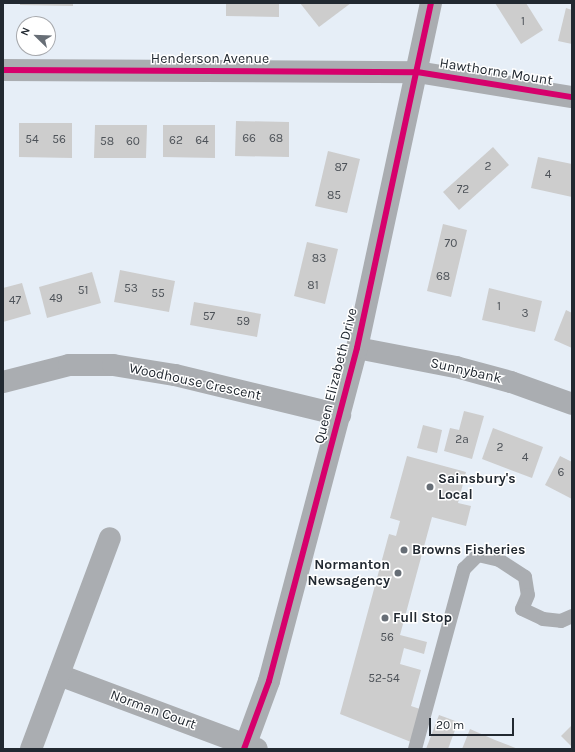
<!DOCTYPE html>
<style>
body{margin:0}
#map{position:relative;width:575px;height:752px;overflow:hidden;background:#e6eef7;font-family:Karla,sans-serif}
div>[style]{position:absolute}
.building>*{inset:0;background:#cdcdcd}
.service>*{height:14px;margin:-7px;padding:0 7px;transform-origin:7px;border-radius:7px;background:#aaadb1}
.minor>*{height:22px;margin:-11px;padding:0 11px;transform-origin:11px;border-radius:11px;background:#aaadb1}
.cycleway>*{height:6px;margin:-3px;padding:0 3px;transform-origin:3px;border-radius:3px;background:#d6006c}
.dots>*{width:11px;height:11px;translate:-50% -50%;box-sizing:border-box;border:2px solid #fff;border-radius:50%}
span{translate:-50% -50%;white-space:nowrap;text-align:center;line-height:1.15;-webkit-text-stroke:3px #fff;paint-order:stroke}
.number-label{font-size:12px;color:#4d5258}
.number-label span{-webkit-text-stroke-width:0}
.street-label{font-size:14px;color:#222931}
.poi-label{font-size:14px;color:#222931;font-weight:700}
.left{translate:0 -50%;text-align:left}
.right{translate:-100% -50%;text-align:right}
.frame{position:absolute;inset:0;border:4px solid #222931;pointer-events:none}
.north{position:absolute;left:16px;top:16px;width:40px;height:40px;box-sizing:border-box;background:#fff;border:1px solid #a7a9ad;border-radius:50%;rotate:293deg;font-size:11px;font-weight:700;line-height:16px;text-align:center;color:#222931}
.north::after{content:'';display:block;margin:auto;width:14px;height:18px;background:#676e76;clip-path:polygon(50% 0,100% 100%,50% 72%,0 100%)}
.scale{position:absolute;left:429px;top:718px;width:85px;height:18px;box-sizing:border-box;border:2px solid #222931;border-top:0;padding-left:5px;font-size:12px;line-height:14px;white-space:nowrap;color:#222931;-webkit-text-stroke:3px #fff;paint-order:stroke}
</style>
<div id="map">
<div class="building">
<i style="clip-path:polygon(20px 3px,73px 3px,73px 6px,20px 5px)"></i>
<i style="clip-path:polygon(226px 3px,279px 3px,279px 17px,226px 16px)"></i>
<i style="clip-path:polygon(300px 3px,351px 3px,319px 27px)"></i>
<i style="clip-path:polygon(495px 3px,526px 3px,543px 30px,521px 44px)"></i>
<i style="clip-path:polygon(566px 8px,572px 10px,572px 44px,558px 41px)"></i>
<i style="clip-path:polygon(236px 121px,289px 122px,289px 157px,235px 156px)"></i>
<i style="clip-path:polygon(19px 123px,72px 123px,72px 158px,19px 157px)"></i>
<i style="clip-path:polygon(95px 125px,147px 125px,146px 158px,94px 158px)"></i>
<i style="clip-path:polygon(163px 125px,215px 125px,215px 158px,163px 157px)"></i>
<i style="clip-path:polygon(493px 147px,509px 165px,459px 210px,443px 192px)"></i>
<i style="clip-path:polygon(328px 151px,360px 159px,347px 213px,315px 206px)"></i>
<i style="clip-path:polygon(538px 157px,572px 164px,572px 197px,531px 188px)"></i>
<i style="clip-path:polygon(443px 224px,467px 230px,451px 297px,427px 291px)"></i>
<i style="clip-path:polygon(307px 242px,338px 249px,325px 304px,294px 296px)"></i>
<i style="clip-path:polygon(120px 270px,175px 281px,169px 312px,114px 302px)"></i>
<i style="clip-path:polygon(92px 272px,101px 303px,47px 318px,39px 287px)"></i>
<i style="clip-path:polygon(22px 283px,31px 314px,3px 322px,3px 288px)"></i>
<i style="clip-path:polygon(489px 288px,542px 301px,535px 332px,482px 320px)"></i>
<i style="clip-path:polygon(194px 302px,261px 314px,257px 337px,190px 325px)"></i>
<i style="clip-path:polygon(566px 310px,572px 313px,572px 348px,554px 340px)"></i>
<i style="clip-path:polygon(464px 411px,484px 416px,472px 459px,444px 451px,450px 428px,459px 430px)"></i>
<i style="clip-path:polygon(423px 425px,442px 430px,437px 453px,417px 448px)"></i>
<i style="clip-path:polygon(493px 428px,543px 447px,532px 478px,482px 459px)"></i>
<i style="clip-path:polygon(407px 456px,466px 472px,458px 503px,471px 506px,466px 526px,432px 517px,400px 635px,427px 642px,424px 654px,404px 648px,400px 664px,421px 670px,411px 706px,420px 709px,411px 742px,340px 714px,389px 534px,396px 536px,400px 521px,390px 518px)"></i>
<i style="clip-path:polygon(560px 456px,572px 462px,572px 499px,545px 485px)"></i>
<i style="clip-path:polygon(439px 715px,458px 722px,448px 749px,426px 749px)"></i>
<i style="clip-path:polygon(572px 725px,572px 747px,561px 736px)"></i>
<i style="clip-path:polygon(470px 729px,495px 740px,518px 749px,462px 749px)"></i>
</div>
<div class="service">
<i style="left:415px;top:749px;width:187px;rotate:-74.8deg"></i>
<i style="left:464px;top:569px;width:20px;rotate:-45deg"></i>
<i style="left:478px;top:555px;width:22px;rotate:13deg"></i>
<i style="left:499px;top:560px;width:31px;rotate:33deg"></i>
<i style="left:525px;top:577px;width:18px;rotate:81deg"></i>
<i style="left:528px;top:595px;width:15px;rotate:113deg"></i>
<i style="left:522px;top:609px;width:23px;rotate:25deg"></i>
<i style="left:543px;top:619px;width:18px;rotate:6deg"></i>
<i style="left:561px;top:621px;width:12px;rotate:-24deg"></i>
</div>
<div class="minor">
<i style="left:3px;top:70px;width:414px;rotate:0.3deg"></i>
<i style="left:417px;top:72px;width:157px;rotate:9.2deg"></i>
<i style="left:357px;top:348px;width:101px;rotate:10.9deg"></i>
<i style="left:456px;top:367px;width:57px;rotate:15.3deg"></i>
<i style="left:511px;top:382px;width:65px;rotate:19.8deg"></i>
<i style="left:3px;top:382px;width:68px;rotate:-14.4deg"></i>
<i style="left:69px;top:365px;width:44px"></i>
<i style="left:113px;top:365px;width:63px;rotate:9.2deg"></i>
<i style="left:175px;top:375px;width:170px;rotate:13.6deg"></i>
<i style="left:59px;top:675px;width:211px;rotate:20.5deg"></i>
<i style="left:31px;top:749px;width:225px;rotate:-69.5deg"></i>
<i style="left:244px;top:749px;width:72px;rotate:-69.8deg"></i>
<i style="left:269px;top:681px;width:344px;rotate:-75.2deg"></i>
<i style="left:357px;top:348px;width:353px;rotate:-77.9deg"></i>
</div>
<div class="cycleway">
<i style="left:3px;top:70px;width:414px;rotate:0.3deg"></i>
<i style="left:417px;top:72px;width:157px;rotate:9.2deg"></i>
<i style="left:244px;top:749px;width:72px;rotate:-69.8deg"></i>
<i style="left:269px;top:681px;width:344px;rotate:-75.2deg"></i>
<i style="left:357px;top:348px;width:353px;rotate:-77.9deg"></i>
</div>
<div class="dots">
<i style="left:430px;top:487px;background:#676e76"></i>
<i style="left:404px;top:550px;background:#676e76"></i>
<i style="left:398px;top:573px;background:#676e76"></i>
<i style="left:385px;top:618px;background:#676e76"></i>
</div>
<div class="number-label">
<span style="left:523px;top:22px">1</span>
<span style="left:249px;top:139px">66</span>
<span style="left:276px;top:139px">68</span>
<span style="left:32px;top:140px">54</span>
<span style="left:59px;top:140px">56</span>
<span style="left:176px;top:141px">62</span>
<span style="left:202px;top:141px">64</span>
<span style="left:107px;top:142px">58</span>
<span style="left:133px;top:142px">60</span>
<span style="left:488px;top:167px">2</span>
<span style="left:341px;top:168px">87</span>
<span style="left:548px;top:175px">4</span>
<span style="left:463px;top:190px">72</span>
<span style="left:334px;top:196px">85</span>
<span style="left:451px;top:244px">70</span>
<span style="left:319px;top:259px">83</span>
<span style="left:443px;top:277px">68</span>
<span style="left:313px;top:286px">81</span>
<span style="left:131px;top:289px">53</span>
<span style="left:83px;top:291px">51</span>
<span style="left:158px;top:294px">55</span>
<span style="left:56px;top:299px">49</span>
<span style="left:15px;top:301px">47</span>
<span style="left:499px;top:307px">1</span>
<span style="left:525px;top:314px">3</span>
<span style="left:209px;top:317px">57</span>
<span style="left:243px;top:322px">59</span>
<span style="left:462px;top:440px">2a</span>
<span style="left:500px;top:448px">2</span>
<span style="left:525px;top:458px">4</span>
<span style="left:561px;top:473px">6</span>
<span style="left:387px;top:638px">56</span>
<span style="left:384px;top:679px">52-54</span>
</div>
<div class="street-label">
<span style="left:210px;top:59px">Henderson Avenue</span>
<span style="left:496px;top:72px;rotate:9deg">Hawthorne Mount</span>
<span style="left:466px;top:371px;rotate:13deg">Sunnybank</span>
<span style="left:336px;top:376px;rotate:-76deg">Queen Elizabeth Drive</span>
<span style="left:195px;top:382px;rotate:12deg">Woodhouse Crescent</span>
<span style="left:153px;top:710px;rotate:20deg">Norman Court</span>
</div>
<div class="poi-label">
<span class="left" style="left:438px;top:487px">Sainsbury's<br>Local</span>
<span class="left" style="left:412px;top:550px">Browns Fisheries</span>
<span class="right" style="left:390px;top:573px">Normanton<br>Newsagency</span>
<span class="left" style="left:393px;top:618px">Full Stop</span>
</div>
<div class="frame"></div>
<div class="north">N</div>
<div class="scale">20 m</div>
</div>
